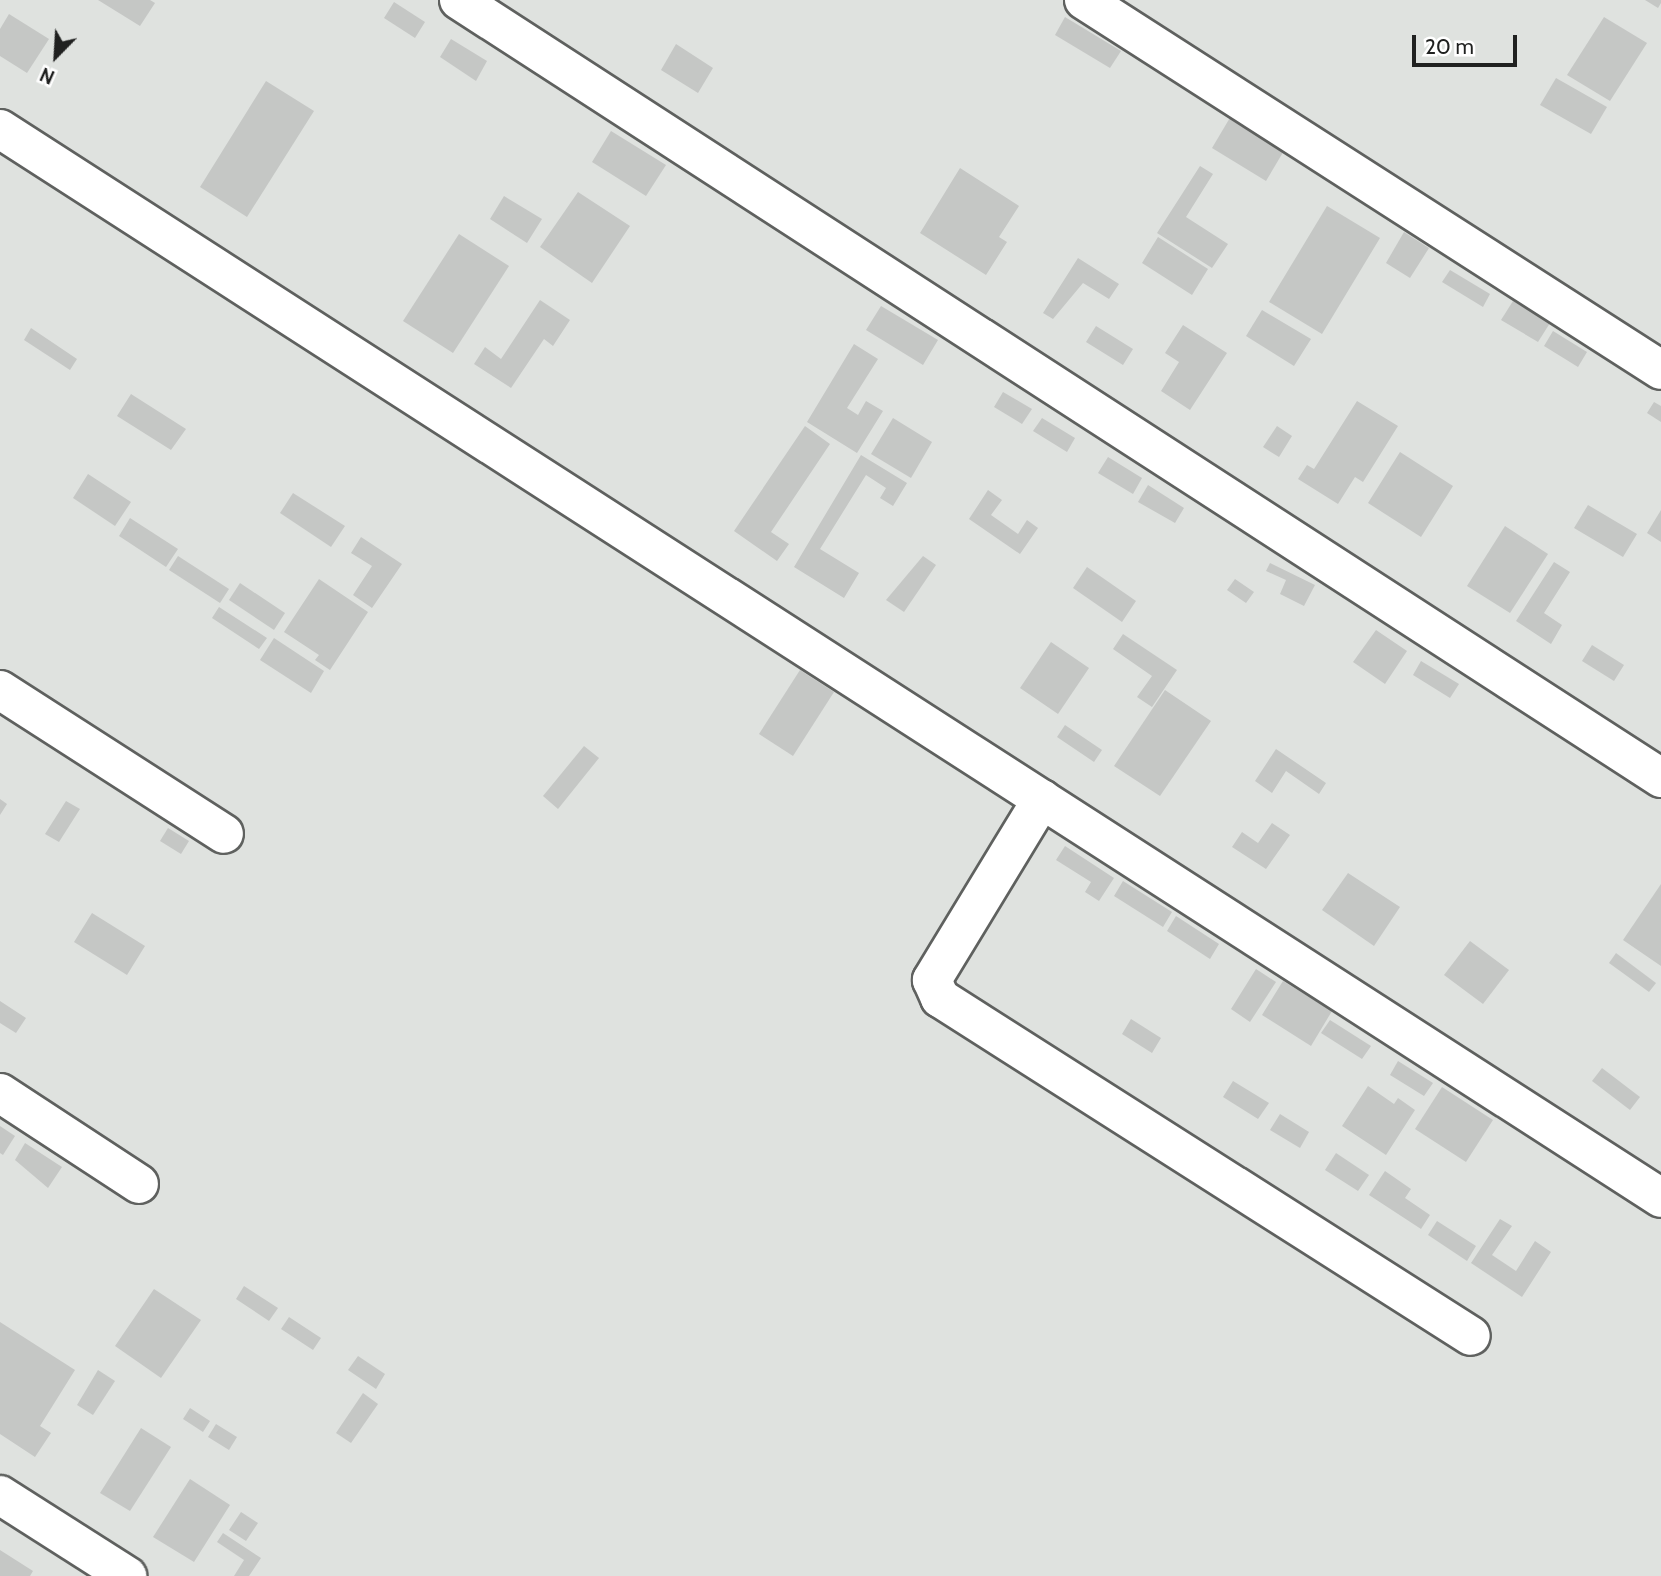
<!DOCTYPE html>
<style>
body{margin:0}
#map{position:relative;width:1661px;height:1576px;overflow:hidden;background:#dfe2df;font-family:Cabin,sans-serif}
div>[style]{position:absolute}
.building>*{inset:0;background:#c5c7c5}
.roads{filter:drop-shadow(2px 0 #5f615f) drop-shadow(-2px 0 #5f615f) drop-shadow(0 2px #5f615f) drop-shadow(0 -2px #5f615f)}
.minor>*{height:38px;margin:-19px;padding:0 19px;transform-origin:19px;border-radius:19px;background:#fff}
span{translate:-50% -50%;white-space:nowrap;text-align:center;line-height:1.15;-webkit-text-stroke:5px #fff;paint-order:stroke}
.north{position:absolute;left:21px;top:21px;width:70px;height:70px;-webkit-text-stroke:5px #fff;paint-order:stroke;rotate:204deg;font-size:19px;font-weight:700;line-height:28px;text-align:center;color:#202120}
.north::after{content:'';display:block;margin:auto;width:24px;height:32px;background:#202120;clip-path:polygon(50% 0,100% 100%,50% 72%,0 100%)}
.scale{position:absolute;left:1412px;top:35px;width:105px;height:32px;box-sizing:border-box;border:4px solid #202120;border-top:0;padding-left:9px;font-size:21px;line-height:24px;white-space:nowrap;color:#202120;-webkit-text-stroke:5px #fff;paint-order:stroke}
</style>
<div id="map">
<div class="building">
<i style="clip-path:polygon(98px 0,150px 0,155px 3px,140px 26px)"></i>
<i style="clip-path:polygon(1645px 0,1661px 0,1661px 3px,1658px 8px)"></i>
<i style="clip-path:polygon(394px 2px,425px 22px,415px 38px,384px 18px)"></i>
<i style="clip-path:polygon(9px 14px,49px 39px,27px 73px,0 56px,0 29px)"></i>
<i style="clip-path:polygon(1065px 17px,1121px 51px,1110px 68px,1055px 35px)"></i>
<i style="clip-path:polygon(1604px 17px,1647px 43px,1610px 101px,1567px 75px)"></i>
<i style="clip-path:polygon(451px 39px,487px 61px,476px 81px,440px 57px)"></i>
<i style="clip-path:polygon(676px 44px,713px 68px,698px 93px,661px 70px)"></i>
<i style="clip-path:polygon(1556px 78px,1607px 107px,1591px 134px,1540px 105px)"></i>
<i style="clip-path:polygon(266px 81px,314px 111px,247px 217px,200px 187px)"></i>
<i style="clip-path:polygon(1231px 116px,1285px 149px,1266px 181px,1212px 148px)"></i>
<i style="clip-path:polygon(611px 131px,666px 165px,646px 196px,592px 162px)"></i>
<i style="clip-path:polygon(1200px 166px,1213px 174px,1186px 217px,1228px 244px,1212px 268px,1157px 233px)"></i>
<i style="clip-path:polygon(960px 168px,1019px 206px,999px 237px,1007px 242px,986px 275px,920px 233px)"></i>
<i style="clip-path:polygon(578px 192px,630px 226px,592px 283px,540px 247px)"></i>
<i style="clip-path:polygon(504px 196px,542px 219px,527px 243px,490px 219px)"></i>
<i style="clip-path:polygon(1327px 206px,1380px 238px,1322px 334px,1269px 302px)"></i>
<i style="clip-path:polygon(1404px 232px,1429px 248px,1410px 278px,1386px 263px)"></i>
<i style="clip-path:polygon(459px 234px,509px 266px,453px 353px,403px 321px)"></i>
<i style="clip-path:polygon(1158px 237px,1208px 269px,1192px 295px,1142px 263px)"></i>
<i style="clip-path:polygon(1078px 258px,1119px 284px,1109px 299px,1083px 283px,1053px 319px,1043px 313px)"></i>
<i style="clip-path:polygon(1450px 270px,1490px 294px,1483px 307px,1442px 282px)"></i>
<i style="clip-path:polygon(540px 300px,570px 320px,553px 346px,544px 339px,511px 388px,474px 364px,485px 347px,501px 359px)"></i>
<i style="clip-path:polygon(1513px 301px,1550px 323px,1538px 342px,1501px 320px)"></i>
<i style="clip-path:polygon(881px 306px,938px 340px,923px 365px,866px 330px)"></i>
<i style="clip-path:polygon(1262px 310px,1311px 339px,1294px 366px,1246px 336px)"></i>
<i style="clip-path:polygon(1183px 325px,1227px 353px,1190px 410px,1161px 391px,1179px 362px,1165px 353px)"></i>
<i style="clip-path:polygon(1096px 326px,1133px 349px,1123px 365px,1086px 342px)"></i>
<i style="clip-path:polygon(31px 328px,77px 359px,70px 370px,24px 340px)"></i>
<i style="clip-path:polygon(1553px 331px,1587px 352px,1578px 367px,1544px 346px)"></i>
<i style="clip-path:polygon(854px 344px,878px 359px,847px 408px,858px 415px,866px 401px,883px 411px,857px 453px,807px 422px)"></i>
<i style="clip-path:polygon(1003px 392px,1032px 409px,1022px 424px,994px 407px)"></i>
<i style="clip-path:polygon(131px 394px,186px 429px,171px 450px,117px 416px)"></i>
<i style="clip-path:polygon(1357px 401px,1398px 426px,1363px 482px,1355px 477px,1338px 504px,1298px 479px,1307px 465px,1314px 469px)"></i>
<i style="clip-path:polygon(1654px 402px,1661px 406px,1661px 422px,1647px 413px)"></i>
<i style="clip-path:polygon(893px 418px,932px 442px,911px 478px,871px 454px)"></i>
<i style="clip-path:polygon(1042px 418px,1075px 438px,1067px 452px,1033px 431px)"></i>
<i style="clip-path:polygon(805px 426px,830px 444px,771px 532px,789px 544px,777px 561px,734px 531px)"></i>
<i style="clip-path:polygon(1277px 426px,1292px 436px,1279px 457px,1263px 447px)"></i>
<i style="clip-path:polygon(1400px 452px,1453px 486px,1421px 537px,1368px 503px)"></i>
<i style="clip-path:polygon(861px 455px,907px 483px,893px 506px,880px 498px,886px 488px,866px 475px,820px 549px,859px 573px,844px 598px,794px 567px)"></i>
<i style="clip-path:polygon(1108px 457px,1142px 478px,1133px 494px,1098px 473px)"></i>
<i style="clip-path:polygon(88px 474px,131px 502px,115px 526px,73px 498px)"></i>
<i style="clip-path:polygon(1148px 485px,1184px 508px,1175px 523px,1138px 502px)"></i>
<i style="clip-path:polygon(988px 490px,1002px 500px,991px 515px,1018px 534px,1027px 520px,1038px 528px,1020px 554px,969px 519px)"></i>
<i style="clip-path:polygon(293px 493px,345px 526px,331px 547px,280px 513px)"></i>
<i style="clip-path:polygon(1588px 505px,1637px 534px,1623px 557px,1574px 528px)"></i>
<i style="clip-path:polygon(1661px 510px,1661px 542px,1647px 533px)"></i>
<i style="clip-path:polygon(130px 518px,178px 549px,166px 567px,119px 536px)"></i>
<i style="clip-path:polygon(1505px 526px,1548px 554px,1510px 613px,1467px 586px)"></i>
<i style="clip-path:polygon(361px 537px,402px 564px,372px 608px,353px 595px,372px 566px,351px 553px)"></i>
<i style="clip-path:polygon(178px 556px,229px 589px,220px 603px,169px 570px)"></i>
<i style="clip-path:polygon(923px 556px,936px 565px,904px 612px,886px 600px)"></i>
<i style="clip-path:polygon(1554px 562px,1570px 572px,1544px 613px,1562px 625px,1551px 644px,1516px 621px)"></i>
<i style="clip-path:polygon(1270px 563px,1315px 585px,1304px 606px,1280px 594px,1286px 580px,1266px 571px)"></i>
<i style="clip-path:polygon(1087px 567px,1136px 601px,1122px 622px,1073px 588px)"></i>
<i style="clip-path:polygon(319px 579px,368px 612px,330px 670px,315px 660px,319px 655px,284px 632px)"></i>
<i style="clip-path:polygon(1235px 579px,1254px 592px,1246px 603px,1227px 590px)"></i>
<i style="clip-path:polygon(240px 583px,285px 613px,274px 630px,229px 600px)"></i>
<i style="clip-path:polygon(219px 607px,267px 638px,259px 649px,212px 618px)"></i>
<i style="clip-path:polygon(1376px 630px,1407px 651px,1385px 684px,1353px 662px)"></i>
<i style="clip-path:polygon(1123px 634px,1177px 670px,1152px 707px,1137px 697px,1152px 676px,1113px 649px)"></i>
<i style="clip-path:polygon(274px 638px,324px 671px,311px 693px,260px 660px)"></i>
<i style="clip-path:polygon(1051px 642px,1089px 668px,1058px 714px,1020px 688px)"></i>
<i style="clip-path:polygon(1592px 645px,1624px 665px,1614px 681px,1582px 661px)"></i>
<i style="clip-path:polygon(1421px 661px,1459px 684px,1450px 698px,1413px 675px)"></i>
<i style="clip-path:polygon(800px 670px,834px 692px,793px 756px,759px 734px)"></i>
<i style="clip-path:polygon(1165px 690px,1211px 721px,1160px 796px,1114px 766px)"></i>
<i style="clip-path:polygon(1065px 725px,1102px 750px,1094px 762px,1057px 737px)"></i>
<i style="clip-path:polygon(584px 746px,599px 758px,558px 809px,543px 796px)"></i>
<i style="clip-path:polygon(1276px 749px,1326px 783px,1319px 794px,1286px 771px,1272px 793px,1255px 781px)"></i>
<i style="clip-path:polygon(0 799px,7px 804px,0 815px)"></i>
<i style="clip-path:polygon(66px 801px,80px 809px,59px 842px,45px 834px)"></i>
<i style="clip-path:polygon(1272px 823px,1290px 835px,1266px 869px,1232px 847px,1242px 832px,1258px 843px)"></i>
<i style="clip-path:polygon(168px 828px,189px 841px,181px 854px,160px 841px)"></i>
<i style="clip-path:polygon(1065px 846px,1114px 878px,1099px 901px,1085px 892px,1091px 882px,1056px 860px)"></i>
<i style="clip-path:polygon(1348px 873px,1400px 907px,1374px 946px,1322px 910px)"></i>
<i style="clip-path:polygon(1123px 881px,1172px 912px,1163px 927px,1114px 896px)"></i>
<i style="clip-path:polygon(1661px 884px,1661px 966px,1623px 940px)"></i>
<i style="clip-path:polygon(92px 913px,145px 946px,127px 975px,74px 942px)"></i>
<i style="clip-path:polygon(1176px 916px,1219px 944px,1210px 959px,1167px 931px)"></i>
<i style="clip-path:polygon(1470px 941px,1509px 970px,1483px 1004px,1444px 975px)"></i>
<i style="clip-path:polygon(1616px 953px,1656px 983px,1649px 992px,1609px 963px)"></i>
<i style="clip-path:polygon(1256px 969px,1276px 982px,1250px 1022px,1231px 1009px)"></i>
<i style="clip-path:polygon(1283px 981px,1332px 1011px,1311px 1046px,1262px 1015px)"></i>
<i style="clip-path:polygon(0 1001px,26px 1018px,16px 1033px,0 1023px)"></i>
<i style="clip-path:polygon(1131px 1019px,1161px 1038px,1152px 1053px,1122px 1034px)"></i>
<i style="clip-path:polygon(1330px 1020px,1371px 1046px,1362px 1059px,1321px 1033px)"></i>
<i style="clip-path:polygon(1398px 1061px,1433px 1083px,1424px 1096px,1390px 1075px)"></i>
<i style="clip-path:polygon(1602px 1068px,1640px 1097px,1630px 1110px,1592px 1081px)"></i>
<i style="clip-path:polygon(1233px 1081px,1269px 1103px,1258px 1119px,1223px 1097px)"></i>
<i style="clip-path:polygon(1368px 1086px,1394px 1104px,1398px 1098px,1415px 1110px,1386px 1155px,1342px 1126px)"></i>
<i style="clip-path:polygon(1442px 1087px,1493px 1120px,1466px 1162px,1415px 1129px)"></i>
<i style="clip-path:polygon(1280px 1114px,1309px 1132px,1300px 1148px,1270px 1130px)"></i>
<i style="clip-path:polygon(0 1126px,15px 1136px,3px 1155px,0 1153px)"></i>
<i style="clip-path:polygon(25px 1143px,62px 1167px,48px 1188px,15px 1160px)"></i>
<i style="clip-path:polygon(1336px 1153px,1369px 1175px,1358px 1191px,1325px 1170px)"></i>
<i style="clip-path:polygon(1385px 1171px,1411px 1189px,1405px 1198px,1430px 1215px,1421px 1229px,1369px 1195px)"></i>
<i style="clip-path:polygon(1500px 1219px,1512px 1226px,1492px 1255px,1516px 1271px,1535px 1241px,1551px 1252px,1522px 1297px,1471px 1263px)"></i>
<i style="clip-path:polygon(1437px 1221px,1476px 1246px,1467px 1261px,1428px 1235px)"></i>
<i style="clip-path:polygon(244px 1286px,278px 1308px,269px 1321px,236px 1299px)"></i>
<i style="clip-path:polygon(154px 1289px,201px 1320px,161px 1378px,115px 1346px)"></i>
<i style="clip-path:polygon(289px 1317px,321px 1338px,313px 1350px,281px 1329px)"></i>
<i style="clip-path:polygon(0 1322px,75px 1370px,40px 1426px,51px 1433px,35px 1457px,0 1434px)"></i>
<i style="clip-path:polygon(358px 1356px,385px 1374px,376px 1389px,348px 1370px)"></i>
<i style="clip-path:polygon(98px 1370px,115px 1381px,93px 1415px,77px 1405px)"></i>
<i style="clip-path:polygon(363px 1393px,378px 1404px,351px 1443px,336px 1433px)"></i>
<i style="clip-path:polygon(190px 1408px,210px 1421px,203px 1432px,183px 1419px)"></i>
<i style="clip-path:polygon(216px 1424px,237px 1437px,229px 1450px,208px 1437px)"></i>
<i style="clip-path:polygon(141px 1428px,171px 1447px,130px 1511px,100px 1493px)"></i>
<i style="clip-path:polygon(190px 1479px,230px 1505px,194px 1562px,153px 1537px)"></i>
<i style="clip-path:polygon(241px 1512px,258px 1523px,246px 1541px,229px 1530px)"></i>
<i style="clip-path:polygon(223px 1533px,261px 1558px,249px 1576px,234px 1576px,244px 1560px,217px 1542px)"></i>
<i style="clip-path:polygon(0 1550px,33px 1571px,30px 1576px,0 1576px)"></i>
</div>
<div class="roads">
<div class="minor">
<i style="left:459px;top:0;width:1432px;rotate:32.91deg"></i>
<i style="left:1084px;top:0;width:685px;rotate:32.67deg"></i>
<i style="left:0;top:129px;width:1975px;rotate:32.76deg"></i>
<i style="left:0;top:690px;width:266px;rotate:32.7deg"></i>
<i style="left:1042px;top:799px;width:212px;rotate:121.3deg"></i>
<i style="left:932px;top:980px;width:20px;rotate:66deg"></i>
<i style="left:940px;top:998px;width:629px;rotate:32.48deg"></i>
<i style="left:0;top:1093px;width:166px;rotate:33.2deg"></i>
<i style="left:0;top:1495px;width:151px;rotate:32.5deg"></i>
</div>
</div>
<div class="north">N</div>
<div class="scale">20 m</div>
</div>
